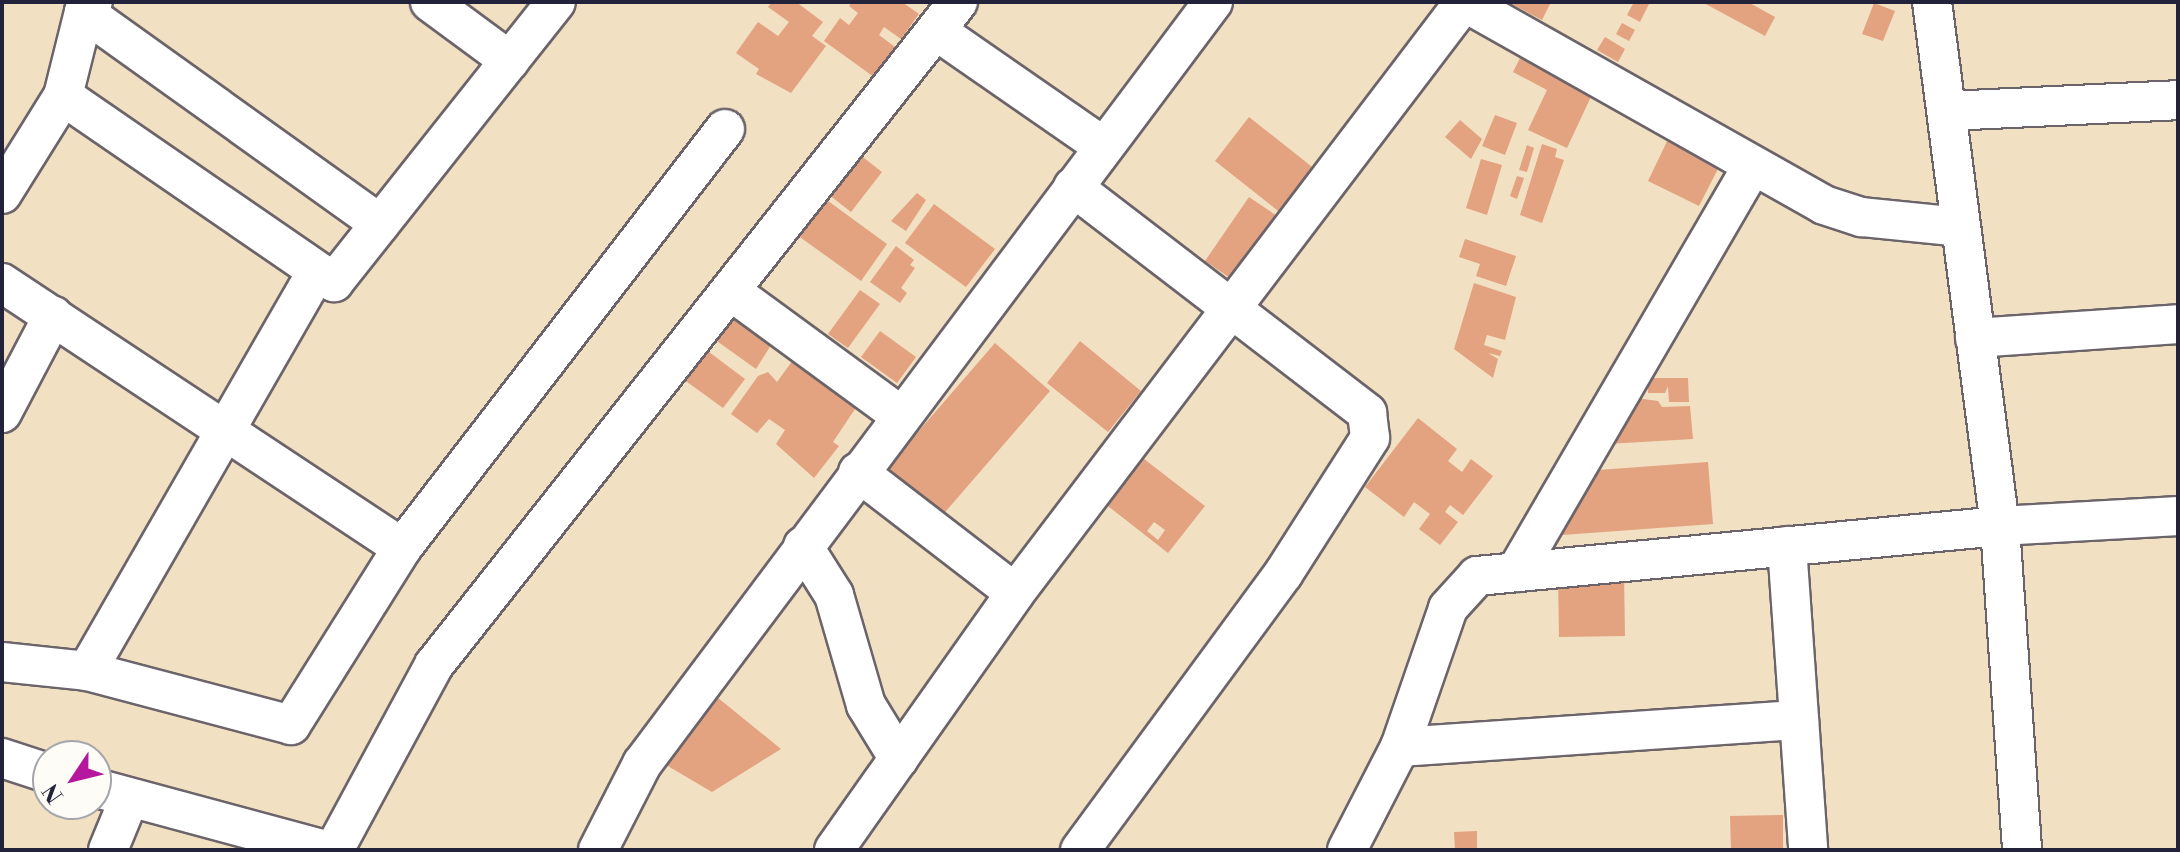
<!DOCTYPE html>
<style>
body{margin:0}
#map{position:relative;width:2180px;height:852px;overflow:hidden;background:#f2e0c2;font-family:"Libre Bodoni",serif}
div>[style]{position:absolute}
.building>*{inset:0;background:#e3a280}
.roads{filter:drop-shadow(2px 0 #6b646a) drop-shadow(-2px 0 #6b646a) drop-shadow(0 2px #6b646a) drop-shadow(0 -2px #6b646a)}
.minor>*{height:38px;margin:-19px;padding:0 19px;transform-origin:19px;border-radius:19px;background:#fff}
span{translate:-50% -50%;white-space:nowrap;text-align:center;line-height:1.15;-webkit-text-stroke:6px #fdfcf7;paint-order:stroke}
.frame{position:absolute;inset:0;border:4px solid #22223b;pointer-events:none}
.north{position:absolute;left:32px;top:740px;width:80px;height:80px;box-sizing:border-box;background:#fdfcf7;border:2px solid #a5a5ac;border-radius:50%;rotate:235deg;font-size:22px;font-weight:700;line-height:32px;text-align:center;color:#22223b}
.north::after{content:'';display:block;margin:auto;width:28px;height:36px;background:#b5179e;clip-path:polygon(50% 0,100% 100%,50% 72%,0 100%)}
</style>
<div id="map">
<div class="building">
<i style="clip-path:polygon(772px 2px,796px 2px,823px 22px,812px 36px,826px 46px,791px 93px,756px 74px,759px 69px,736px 53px,758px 22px,778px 36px,789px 22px,768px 7px)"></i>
<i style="clip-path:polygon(852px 2px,902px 2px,919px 14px,901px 39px,884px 27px,879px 35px,895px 47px,874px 77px,824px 41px,840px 18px,849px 25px,858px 13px,849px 6px)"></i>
<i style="clip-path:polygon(1508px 2px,1551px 2px,1542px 20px)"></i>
<i style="clip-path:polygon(1634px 2px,1650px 2px,1640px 22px,1627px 15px)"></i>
<i style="clip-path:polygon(1702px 2px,1748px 2px,1775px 17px,1765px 36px)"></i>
<i style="clip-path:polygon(1874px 3px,1895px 11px,1883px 41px,1862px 34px)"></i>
<i style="clip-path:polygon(1622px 23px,1635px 30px,1629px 41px,1616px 34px)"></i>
<i style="clip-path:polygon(1605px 37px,1625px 49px,1618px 62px,1597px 50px)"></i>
<i style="clip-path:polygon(1524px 50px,1596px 86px,1567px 148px,1528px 130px,1547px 90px,1513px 72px)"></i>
<i style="clip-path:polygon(1495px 115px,1517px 123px,1505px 155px,1482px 146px)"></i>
<i style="clip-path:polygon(1249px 117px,1316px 170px,1282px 214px,1215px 161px)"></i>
<i style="clip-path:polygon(1460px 120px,1482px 139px,1471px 159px,1445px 137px)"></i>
<i style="clip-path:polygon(1671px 133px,1723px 159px,1699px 206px,1648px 181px)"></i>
<i style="clip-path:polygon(1542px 144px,1557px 149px,1555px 157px,1564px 160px,1542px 223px,1520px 215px)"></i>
<i style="clip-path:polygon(1527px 145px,1534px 148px,1527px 172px,1519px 170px)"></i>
<i style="clip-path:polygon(855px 151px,882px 172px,851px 212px,824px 191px)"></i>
<i style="clip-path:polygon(1481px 159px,1502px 165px,1487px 215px,1466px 208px)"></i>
<i style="clip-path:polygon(1517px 176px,1524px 178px,1517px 199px,1510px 196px)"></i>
<i style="clip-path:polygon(917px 193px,926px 200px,906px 231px,891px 221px)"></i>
<i style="clip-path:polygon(1249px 197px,1277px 216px,1233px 280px,1205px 261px)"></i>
<i style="clip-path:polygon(824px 198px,887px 244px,861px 281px,797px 235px)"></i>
<i style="clip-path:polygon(934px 204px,995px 249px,966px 287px,905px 243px)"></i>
<i style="clip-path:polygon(1465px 239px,1516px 256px,1506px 286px,1476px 276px,1480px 264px,1459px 257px)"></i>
<i style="clip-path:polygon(896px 246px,914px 260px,910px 265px,915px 268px,901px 288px,907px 293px,900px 303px,870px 282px)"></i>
<i style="clip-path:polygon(1474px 283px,1516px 297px,1505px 340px,1487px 335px,1484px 345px,1502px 351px,1500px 356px,1488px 353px,1498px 359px,1493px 378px,1454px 349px)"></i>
<i style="clip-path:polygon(860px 290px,880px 304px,848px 348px,828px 334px)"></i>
<i style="clip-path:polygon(734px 307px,776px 337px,756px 369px,714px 339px)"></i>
<i style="clip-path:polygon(880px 331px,916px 357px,897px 383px,861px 357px)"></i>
<i style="clip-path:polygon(1080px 341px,1141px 391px,1108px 432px,1047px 383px)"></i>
<i style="clip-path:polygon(995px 343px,1050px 391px,940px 518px,885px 470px)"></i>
<i style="clip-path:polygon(705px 349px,745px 379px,723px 408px,683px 379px)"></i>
<i style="clip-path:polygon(793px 360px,857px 406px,833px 442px,839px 446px,814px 478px,776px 444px,785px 430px,769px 419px,757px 433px,731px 414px,758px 376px,768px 372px,777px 382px)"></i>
<i style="clip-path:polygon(1648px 378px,1688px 378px,1689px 402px,1669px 402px,1668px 386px,1665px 393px,1648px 393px)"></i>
<i style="clip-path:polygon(1636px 398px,1658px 401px,1662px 407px,1690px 406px,1693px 439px,1607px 444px)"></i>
<i style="clip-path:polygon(1418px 418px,1457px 449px,1448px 461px,1462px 472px,1471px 459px,1493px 476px,1463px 515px,1450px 505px,1445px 512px,1458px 522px,1440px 545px,1419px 529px,1430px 514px,1414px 502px,1404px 517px,1365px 487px)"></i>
<i style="clip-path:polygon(evenodd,1135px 452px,1205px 506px,1168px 553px,1099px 499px,1135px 452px,1154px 522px,1165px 530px,1158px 540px,1147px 531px,1154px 522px)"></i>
<i style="clip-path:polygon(1708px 462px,1713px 524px,1549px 536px,1584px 471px)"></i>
<i style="clip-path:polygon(1624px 574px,1625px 636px,1559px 637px,1558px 575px)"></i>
<i style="clip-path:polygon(707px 689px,781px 749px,712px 792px,656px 759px)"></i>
<i style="clip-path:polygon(1783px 815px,1783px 850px,1731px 850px,1730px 816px)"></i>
<i style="clip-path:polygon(1477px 831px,1477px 850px,1455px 850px,1454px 832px)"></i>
</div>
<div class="roads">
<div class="minor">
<i style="left:430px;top:2px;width:99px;rotate:36.4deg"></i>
<i style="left:1464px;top:2px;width:413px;rotate:29.4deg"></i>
<i style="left:1824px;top:205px;width:40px;rotate:18deg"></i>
<i style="left:1862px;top:217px;width:99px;rotate:5.8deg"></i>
<i style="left:1932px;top:2px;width:528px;rotate:82.61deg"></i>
<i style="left:2000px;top:526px;width:325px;rotate:86.1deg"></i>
<i style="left:84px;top:12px;width:364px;rotate:35.6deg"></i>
<i style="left:938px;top:32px;width:198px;rotate:34.7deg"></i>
<i style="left:63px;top:96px;width:329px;rotate:34.5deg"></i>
<i style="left:334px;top:282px;width:357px;rotate:-51.6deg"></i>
<i style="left:1948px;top:111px;width:230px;rotate:-2.7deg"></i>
<i style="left:1073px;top:187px;width:371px;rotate:37.5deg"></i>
<i style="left:1367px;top:413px;width:25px;rotate:83deg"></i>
<i style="left:1370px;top:438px;width:161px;rotate:122.6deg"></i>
<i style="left:1283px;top:574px;width:343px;rotate:126.3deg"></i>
<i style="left:2px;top:194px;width:115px;rotate:-58.1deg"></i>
<i style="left:63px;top:96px;width:87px;rotate:-76deg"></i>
<i style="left:84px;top:12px;width:13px;rotate:-48deg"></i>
<i style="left:2px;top:283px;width:480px;rotate:33.5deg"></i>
<i style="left:732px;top:292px;width:208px;rotate:36.2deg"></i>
<i style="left:1975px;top:338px;width:203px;rotate:-3.9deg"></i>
<i style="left:2px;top:413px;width:110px;rotate:-62.3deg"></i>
<i style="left:858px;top:472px;width:198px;rotate:37.6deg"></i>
<i style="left:803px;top:546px;width:58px;rotate:57.7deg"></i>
<i style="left:834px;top:595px;width:115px;rotate:73.8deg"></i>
<i style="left:866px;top:705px;width:63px;rotate:58.6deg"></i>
<i style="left:1787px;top:546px;width:305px;rotate:86deg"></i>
<i style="left:1516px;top:572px;width:470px;rotate:-59.8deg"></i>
<i style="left:2px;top:662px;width:85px;rotate:6deg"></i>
<i style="left:87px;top:671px;width:211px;rotate:14.8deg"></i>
<i style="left:291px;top:725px;width:209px;rotate:-57.9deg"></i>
<i style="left:402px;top:548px;width:529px;rotate:-52.37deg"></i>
<i style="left:87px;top:671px;width:461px;rotate:-60.1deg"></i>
<i style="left:1400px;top:747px;width:400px;rotate:-3.9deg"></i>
<i style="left:2px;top:758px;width:48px;rotate:18.1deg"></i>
<i style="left:96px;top:788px;width:237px;rotate:15.1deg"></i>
<i style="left:108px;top:850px;width:55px;rotate:-67.6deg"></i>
<i style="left:334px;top:850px;width:210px;rotate:-61.6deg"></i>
<i style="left:434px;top:665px;width:845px;rotate:-51.68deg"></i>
<i style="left:598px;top:850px;width:97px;rotate:-62.9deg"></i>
<i style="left:642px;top:764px;width:952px;rotate:-53.15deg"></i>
<i style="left:834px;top:850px;width:314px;rotate:-54.8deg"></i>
<i style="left:1015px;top:593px;width:742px;rotate:-52.77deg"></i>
<i style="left:1347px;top:850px;width:116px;rotate:-62.8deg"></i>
<i style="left:1400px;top:747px;width:147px;rotate:-70.9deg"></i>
<i style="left:1448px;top:608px;width:43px;rotate:-47.8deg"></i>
<i style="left:1477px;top:576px;width:525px;rotate:-5.46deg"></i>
<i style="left:2000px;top:526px;width:178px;rotate:-3.2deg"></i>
</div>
</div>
<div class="frame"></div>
<div class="north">N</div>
</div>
